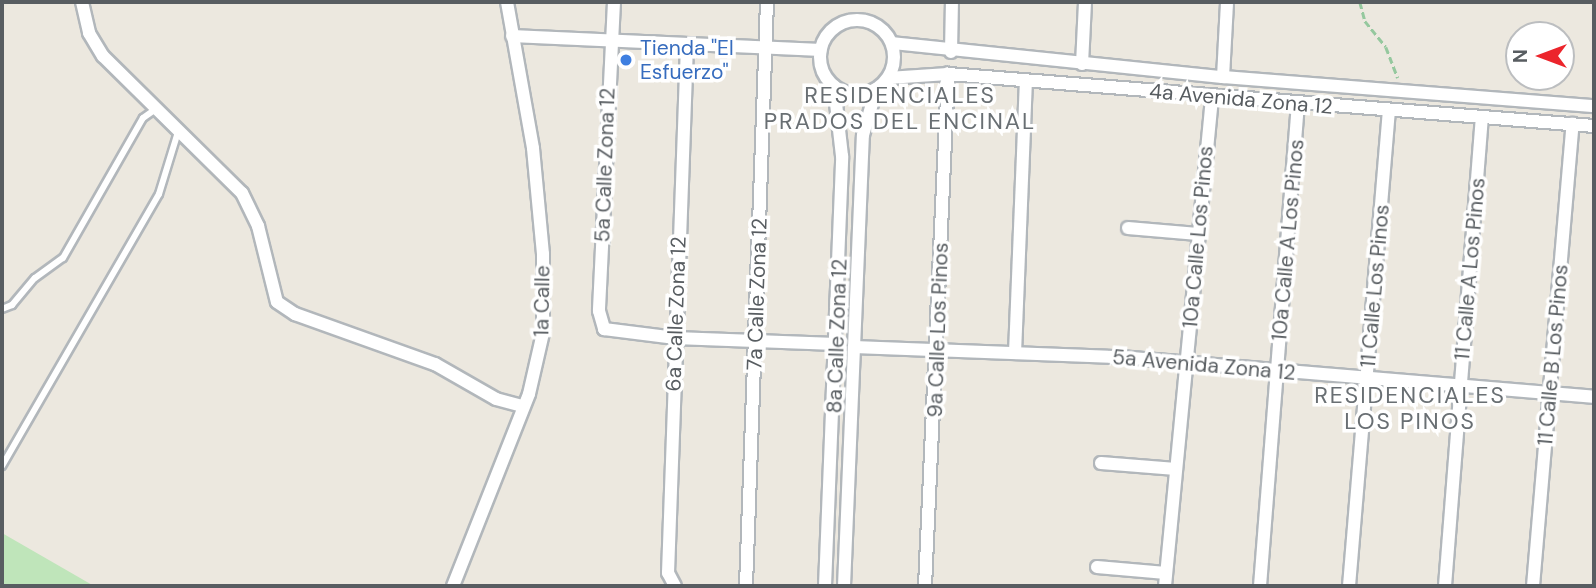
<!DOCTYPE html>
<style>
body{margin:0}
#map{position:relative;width:1596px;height:588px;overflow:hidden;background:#ece8df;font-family:"DM Sans",sans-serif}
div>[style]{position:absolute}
.green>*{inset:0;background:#bfe5ba}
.path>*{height:2.5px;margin-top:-1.25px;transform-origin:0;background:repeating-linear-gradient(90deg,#95c89e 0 7px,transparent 0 10.5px)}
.roads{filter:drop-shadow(2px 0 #b2b7bb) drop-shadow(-2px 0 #b2b7bb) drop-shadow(0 2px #b2b7bb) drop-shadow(0 -2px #b2b7bb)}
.service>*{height:6px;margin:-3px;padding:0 3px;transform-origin:3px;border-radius:3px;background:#fff}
.minor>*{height:12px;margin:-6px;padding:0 6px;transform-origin:6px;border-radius:6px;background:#fff}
.minor>.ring{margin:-6px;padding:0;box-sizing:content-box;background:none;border:12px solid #fff;border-radius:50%}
.dots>*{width:19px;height:19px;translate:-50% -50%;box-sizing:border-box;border:4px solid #fff;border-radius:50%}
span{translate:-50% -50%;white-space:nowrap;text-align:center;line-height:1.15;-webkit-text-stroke:7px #fff;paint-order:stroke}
.shop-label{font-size:21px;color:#366cbe}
.left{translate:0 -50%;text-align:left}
.street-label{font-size:21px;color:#585d61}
.neighbourhood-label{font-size:23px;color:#696f73;letter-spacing:2px}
.frame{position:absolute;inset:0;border:4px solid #585d61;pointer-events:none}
.north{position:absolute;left:1505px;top:21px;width:70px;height:70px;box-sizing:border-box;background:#fff;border:2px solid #bcbec0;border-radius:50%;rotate:270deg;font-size:19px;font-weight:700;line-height:28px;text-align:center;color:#585d61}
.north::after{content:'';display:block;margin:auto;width:24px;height:32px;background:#ec252c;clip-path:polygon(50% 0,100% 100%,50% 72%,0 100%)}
</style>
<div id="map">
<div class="green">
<i style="clip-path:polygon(2px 533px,94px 586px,2px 586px)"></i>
</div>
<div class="path">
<i style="left:1360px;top:2px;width:20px;rotate:75deg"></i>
<i style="left:1365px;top:21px;width:33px;rotate:51deg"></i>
<i style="left:1386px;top:47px;width:33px;rotate:69deg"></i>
</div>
<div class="roads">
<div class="service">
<i style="left:2px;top:309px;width:11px;rotate:-22deg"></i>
<i style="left:12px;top:305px;width:35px;rotate:-50deg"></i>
<i style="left:35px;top:278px;width:34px;rotate:-36deg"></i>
<i style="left:63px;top:258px;width:161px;rotate:-60.3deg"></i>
<i style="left:143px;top:118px;width:16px;rotate:-35deg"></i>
<i style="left:2px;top:466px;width:314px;rotate:-60deg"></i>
<i style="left:159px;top:194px;width:65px;rotate:-73deg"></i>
</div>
<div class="minor">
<i style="left:82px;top:2px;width:32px;rotate:77deg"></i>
<i style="left:89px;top:33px;width:27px;rotate:59deg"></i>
<i style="left:103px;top:56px;width:195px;rotate:44.6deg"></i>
<i style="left:242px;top:193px;width:37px;rotate:64deg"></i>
<i style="left:258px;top:226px;width:78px;rotate:76deg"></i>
<i style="left:277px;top:302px;width:22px;rotate:34deg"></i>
<i style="left:295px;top:314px;width:149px;rotate:19.7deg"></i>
<i style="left:435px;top:364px;width:70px;rotate:29.8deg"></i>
<i style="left:496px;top:399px;width:28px;rotate:15deg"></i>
<i style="left:614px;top:2px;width:309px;rotate:92.8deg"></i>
<i style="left:599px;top:311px;width:19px;rotate:74deg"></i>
<i style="left:604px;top:329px;width:72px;rotate:7.2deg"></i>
<i style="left:675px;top:338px;width:161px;rotate:2.1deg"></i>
<i class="ring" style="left:820px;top:20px;width:62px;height:62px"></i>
<i style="left:512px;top:36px;width:309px;rotate:2.6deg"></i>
<i style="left:892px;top:43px;width:333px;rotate:5.9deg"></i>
<i style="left:1223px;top:77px;width:372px;rotate:4.5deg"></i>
<i style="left:951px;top:52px;width:50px;rotate:-88.9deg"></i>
<i style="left:1082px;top:64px;width:62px;rotate:-87.2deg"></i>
<i style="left:1223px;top:77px;width:75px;rotate:-86.9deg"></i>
<i style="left:888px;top:78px;width:60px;rotate:-3.8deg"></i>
<i style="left:948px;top:74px;width:648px;rotate:4.6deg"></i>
<i style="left:1128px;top:228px;width:70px;rotate:4.9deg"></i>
<i style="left:854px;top:347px;width:266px;rotate:2.2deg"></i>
<i style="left:1120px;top:357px;width:476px;rotate:4.8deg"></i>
<i style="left:1015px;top:353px;width:271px;rotate:-87.7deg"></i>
<i style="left:1101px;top:463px;width:75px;rotate:4.6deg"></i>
<i style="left:1097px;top:567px;width:69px;rotate:5deg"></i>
<i style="left:453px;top:586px;width:206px;rotate:-68.4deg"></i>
<i style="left:529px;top:394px;width:63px;rotate:-77.1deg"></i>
<i style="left:543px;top:333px;width:79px;rotate:-90deg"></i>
<i style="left:543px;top:254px;width:106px;rotate:-95.4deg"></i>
<i style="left:533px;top:148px;width:148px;rotate:-100.1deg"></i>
<i style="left:675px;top:586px;width:15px;rotate:-118deg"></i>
<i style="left:668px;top:573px;width:529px;rotate:-87.94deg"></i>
<i style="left:746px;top:586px;width:584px;rotate:-87.94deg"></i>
<i style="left:825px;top:586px;width:430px;rotate:-87.7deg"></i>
<i style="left:842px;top:156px;width:70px;rotate:-96.5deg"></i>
<i style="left:844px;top:586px;width:451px;rotate:-87.6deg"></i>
<i style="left:863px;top:135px;width:47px;rotate:-73.9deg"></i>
<i style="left:925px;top:586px;width:513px;rotate:-87.43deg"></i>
<i style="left:1165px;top:586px;width:492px;rotate:-84.5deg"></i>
<i style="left:1260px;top:586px;width:484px;rotate:-85.5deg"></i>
<i style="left:1349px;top:586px;width:477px;rotate:-85.2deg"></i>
<i style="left:1445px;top:586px;width:468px;rotate:-85.5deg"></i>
<i style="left:1533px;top:586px;width:464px;rotate:-85.1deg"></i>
</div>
</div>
<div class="dots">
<i style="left:626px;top:60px;background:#3f7fe0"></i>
</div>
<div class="shop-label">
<span class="left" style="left:640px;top:60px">Tienda "El<br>Esfuerzo"</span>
</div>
<div class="street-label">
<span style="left:1241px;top:99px;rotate:5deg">4a Avenida Zona 12</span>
<span style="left:605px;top:165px;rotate:-88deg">5a Calle Zona 12</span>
<span style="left:1198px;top:237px;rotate:-85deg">10a Calle Los Pinos</span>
<span style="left:1288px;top:240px;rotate:-85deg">10a Calle A Los Pinos</span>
<span style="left:1470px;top:269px;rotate:-85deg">11 Calle A Los Pinos</span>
<span style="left:1375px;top:286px;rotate:-85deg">11 Calle Los Pinos</span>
<span style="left:757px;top:294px;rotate:-88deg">7a Calle Zona 12</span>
<span style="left:542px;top:301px;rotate:-89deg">1a Calle</span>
<span style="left:676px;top:314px;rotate:-88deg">6a Calle Zona 12</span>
<span style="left:938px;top:330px;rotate:-88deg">9a Calle Los Pinos</span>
<span style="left:837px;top:336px;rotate:-88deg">8a Calle Zona 12</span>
<span style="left:1553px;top:355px;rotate:-85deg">11 Calle B Los Pinos</span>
<span style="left:1204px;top:365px;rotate:5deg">5a Avenida Zona 12</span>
</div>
<div class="neighbourhood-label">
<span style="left:900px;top:108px">RESIDENCIALES<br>PRADOS DEL ENCINAL</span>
<span style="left:1410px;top:408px">RESIDENCIALES<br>LOS PINOS</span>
</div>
<div class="frame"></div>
<div class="north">N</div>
</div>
